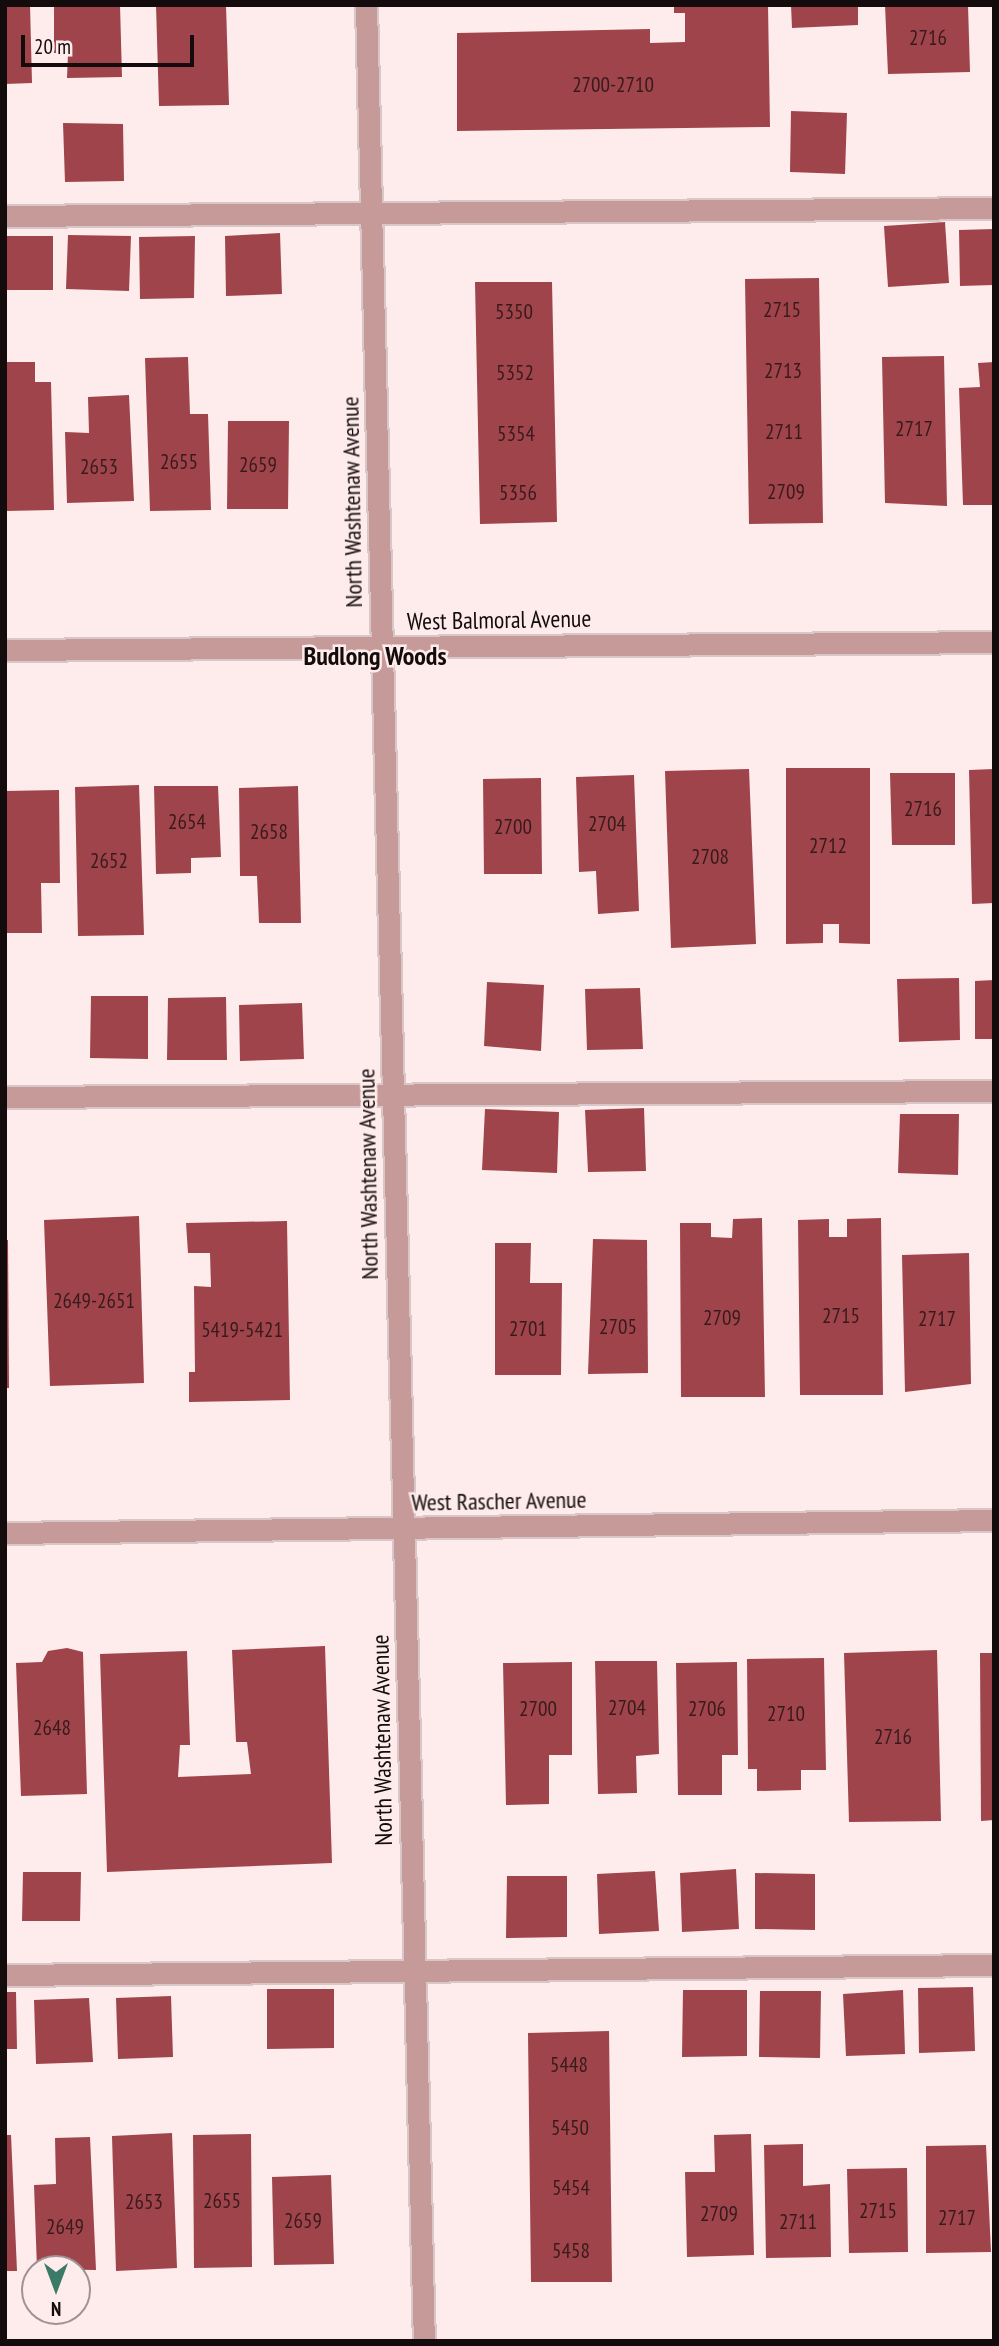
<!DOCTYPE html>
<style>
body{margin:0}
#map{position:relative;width:999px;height:2346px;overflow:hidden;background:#feebeb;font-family:"PT Sans Narrow",sans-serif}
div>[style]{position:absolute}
.building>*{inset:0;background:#9f444a}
.roads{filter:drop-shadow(2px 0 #d9c7c7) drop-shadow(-2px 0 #d9c7c7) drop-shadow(0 2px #d9c7c7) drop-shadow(0 -2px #d9c7c7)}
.lane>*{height:21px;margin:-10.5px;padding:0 10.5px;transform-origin:10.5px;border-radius:10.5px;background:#c79a9a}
.street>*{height:21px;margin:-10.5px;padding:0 10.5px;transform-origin:10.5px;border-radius:10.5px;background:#c79a9a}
span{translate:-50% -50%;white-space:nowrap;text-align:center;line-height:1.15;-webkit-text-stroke:5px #feebeb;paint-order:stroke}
.number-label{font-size:21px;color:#371a1c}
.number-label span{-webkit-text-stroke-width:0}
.street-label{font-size:24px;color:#140c0c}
.neighbourhood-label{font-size:26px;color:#140c0c;font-weight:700}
.frame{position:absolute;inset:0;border:7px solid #140c0c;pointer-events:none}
.north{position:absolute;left:21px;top:2255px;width:70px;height:70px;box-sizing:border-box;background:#feebeb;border:2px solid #a09292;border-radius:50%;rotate:180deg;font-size:19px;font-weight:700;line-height:28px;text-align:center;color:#140c0c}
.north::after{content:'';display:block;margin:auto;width:24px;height:32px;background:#3b7a67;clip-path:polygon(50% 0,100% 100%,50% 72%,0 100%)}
.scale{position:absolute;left:21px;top:35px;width:173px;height:32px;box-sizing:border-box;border:4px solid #140c0c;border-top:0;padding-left:9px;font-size:21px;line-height:24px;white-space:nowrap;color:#140c0c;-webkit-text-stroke:5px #feebeb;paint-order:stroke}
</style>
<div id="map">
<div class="building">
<i style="clip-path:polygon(5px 5px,30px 5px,32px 83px,5px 84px)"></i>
<i style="clip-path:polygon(54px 5px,120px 5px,122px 77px,67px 78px,68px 53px,54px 53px)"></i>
<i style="clip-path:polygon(156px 5px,226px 5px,229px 105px,159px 106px)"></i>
<i style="clip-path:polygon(674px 5px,768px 5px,770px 127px,457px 131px,457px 33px,650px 29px,650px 43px,685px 42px,685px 13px,674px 13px)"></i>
<i style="clip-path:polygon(791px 5px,858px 5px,858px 25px,792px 28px)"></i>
<i style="clip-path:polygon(885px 5px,968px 5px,970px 72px,888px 74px)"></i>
<i style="clip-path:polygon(791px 111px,847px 113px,845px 174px,790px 172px)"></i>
<i style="clip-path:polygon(63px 123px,123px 124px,124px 181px,65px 182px)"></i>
<i style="clip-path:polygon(945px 222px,949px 283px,888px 287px,884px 226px)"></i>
<i style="clip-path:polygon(994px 229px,994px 285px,960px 286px,959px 230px)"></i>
<i style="clip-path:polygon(280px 233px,282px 294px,226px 296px,225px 236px)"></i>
<i style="clip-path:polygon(68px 235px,131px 236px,129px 291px,66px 289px)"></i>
<i style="clip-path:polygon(5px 236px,53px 236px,53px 290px,5px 290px)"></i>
<i style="clip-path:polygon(195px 236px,194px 298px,140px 299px,139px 237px)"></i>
<i style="clip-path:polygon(819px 278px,823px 523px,749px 524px,745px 279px)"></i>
<i style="clip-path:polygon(475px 282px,552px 282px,557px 522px,480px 524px)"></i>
<i style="clip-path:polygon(944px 356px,947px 506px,885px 503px,882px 357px)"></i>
<i style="clip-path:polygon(188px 357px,190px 414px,208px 414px,211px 510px,150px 511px,145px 358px)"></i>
<i style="clip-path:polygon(5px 362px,35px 362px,35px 382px,51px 382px,54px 510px,5px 511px)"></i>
<i style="clip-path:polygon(994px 362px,994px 505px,963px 505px,959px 388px,980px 387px,978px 363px)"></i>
<i style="clip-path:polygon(129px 395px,134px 501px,67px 503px,65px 432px,89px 433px,88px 397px)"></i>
<i style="clip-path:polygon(228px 421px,289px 421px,288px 509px,227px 509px)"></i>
<i style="clip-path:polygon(786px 768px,870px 768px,870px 944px,839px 943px,839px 924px,823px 924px,823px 943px,786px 944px)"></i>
<i style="clip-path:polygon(749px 769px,756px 944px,671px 948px,665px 771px)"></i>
<i style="clip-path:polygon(994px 769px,994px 903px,972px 904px,969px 770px)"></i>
<i style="clip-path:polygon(890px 773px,955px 773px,955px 845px,892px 845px)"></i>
<i style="clip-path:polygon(634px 775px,639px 911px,598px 914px,596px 871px,579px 872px,576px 777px)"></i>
<i style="clip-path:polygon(541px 778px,542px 874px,484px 874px,483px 779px)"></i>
<i style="clip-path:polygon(139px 785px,144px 935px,78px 936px,75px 787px)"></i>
<i style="clip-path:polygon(154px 786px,218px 786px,221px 857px,191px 858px,191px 873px,156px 874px)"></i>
<i style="clip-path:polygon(298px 786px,301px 923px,259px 923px,257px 876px,240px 876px,239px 788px)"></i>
<i style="clip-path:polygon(59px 790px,60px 883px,41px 883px,42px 933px,5px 933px,5px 791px)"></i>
<i style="clip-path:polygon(959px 978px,960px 1040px,899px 1042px,897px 979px)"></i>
<i style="clip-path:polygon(994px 980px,994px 1039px,975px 1039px,975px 981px)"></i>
<i style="clip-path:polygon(487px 982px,544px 985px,541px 1051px,484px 1046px)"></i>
<i style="clip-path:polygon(640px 988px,643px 1049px,587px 1050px,585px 989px)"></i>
<i style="clip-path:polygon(91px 996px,148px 996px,148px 1059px,90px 1058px)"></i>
<i style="clip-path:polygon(226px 997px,227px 1060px,167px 1060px,168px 998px)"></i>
<i style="clip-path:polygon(302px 1003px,304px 1059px,240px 1061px,239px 1005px)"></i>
<i style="clip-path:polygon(644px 1108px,646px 1171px,588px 1172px,585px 1110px)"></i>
<i style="clip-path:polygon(485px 1109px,559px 1112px,557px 1173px,482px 1170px)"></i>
<i style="clip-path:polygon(900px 1114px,959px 1114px,958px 1175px,898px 1173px)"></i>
<i style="clip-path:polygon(139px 1216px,144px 1383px,50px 1386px,44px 1220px)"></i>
<i style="clip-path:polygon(762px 1218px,765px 1397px,681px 1397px,680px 1223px,711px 1223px,711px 1237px,732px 1238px,733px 1219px)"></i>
<i style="clip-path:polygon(881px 1218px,883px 1395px,800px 1395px,798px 1220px,829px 1219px,829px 1237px,847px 1237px,847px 1219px)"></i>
<i style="clip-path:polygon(287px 1221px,290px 1400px,189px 1402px,189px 1372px,195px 1372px,194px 1286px,211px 1287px,210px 1253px,188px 1253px,186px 1223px)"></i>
<i style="clip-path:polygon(593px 1239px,647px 1240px,648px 1373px,588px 1374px)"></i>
<i style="clip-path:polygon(5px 1240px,8px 1240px,9px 1388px,5px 1388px)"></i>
<i style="clip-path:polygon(495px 1243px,531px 1243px,530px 1283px,562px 1283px,561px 1375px,495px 1375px)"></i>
<i style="clip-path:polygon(969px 1253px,971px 1384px,905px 1392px,902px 1255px)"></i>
<i style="clip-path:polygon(325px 1646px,332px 1863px,107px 1872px,100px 1654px,187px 1651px,190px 1745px,180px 1745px,178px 1777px,251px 1774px,247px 1742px,236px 1742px,232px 1650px)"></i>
<i style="clip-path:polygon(67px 1648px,83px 1652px,87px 1794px,21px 1796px,16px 1663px,42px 1662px,48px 1651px)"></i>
<i style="clip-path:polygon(937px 1650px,941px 1821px,849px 1822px,844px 1653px)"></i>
<i style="clip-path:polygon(980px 1653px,994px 1653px,994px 1820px,981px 1821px)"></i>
<i style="clip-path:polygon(824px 1658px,826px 1770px,801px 1770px,801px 1790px,757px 1791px,757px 1769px,748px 1769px,747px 1659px)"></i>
<i style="clip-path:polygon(595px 1661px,657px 1661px,659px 1754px,636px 1756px,637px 1793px,598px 1794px)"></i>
<i style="clip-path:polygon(572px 1662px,572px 1755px,549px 1755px,549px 1804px,506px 1805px,503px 1663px)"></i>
<i style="clip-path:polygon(737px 1662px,738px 1755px,722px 1755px,722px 1795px,678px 1795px,676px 1663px)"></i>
<i style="clip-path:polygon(736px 1869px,739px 1929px,682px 1932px,680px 1873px)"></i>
<i style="clip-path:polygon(655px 1871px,659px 1931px,599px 1934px,597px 1874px)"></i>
<i style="clip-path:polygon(23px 1872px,81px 1872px,80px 1921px,22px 1921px)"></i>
<i style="clip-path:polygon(755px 1873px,815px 1874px,815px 1930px,755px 1929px)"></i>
<i style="clip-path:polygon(507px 1876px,567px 1876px,567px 1937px,506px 1938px)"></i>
<i style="clip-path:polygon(973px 1987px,975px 2051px,919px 2053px,918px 1988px)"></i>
<i style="clip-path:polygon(267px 1989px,334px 1989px,334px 2048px,267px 2049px)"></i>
<i style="clip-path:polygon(683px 1990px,747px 1990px,747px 2056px,682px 2057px)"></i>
<i style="clip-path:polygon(903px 1990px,905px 2054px,846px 2056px,843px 1994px)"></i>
<i style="clip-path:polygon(760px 1991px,821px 1991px,820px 2058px,759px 2057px)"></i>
<i style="clip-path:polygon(5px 1992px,16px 1992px,17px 2049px,5px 2049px)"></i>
<i style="clip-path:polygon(171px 1996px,173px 2057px,118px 2059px,116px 1998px)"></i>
<i style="clip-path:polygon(89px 1998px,93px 2062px,36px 2064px,34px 2000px)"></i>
<i style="clip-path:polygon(609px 2031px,612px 2282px,531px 2282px,528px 2033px)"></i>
<i style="clip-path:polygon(172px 2133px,177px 2268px,116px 2271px,112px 2136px)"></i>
<i style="clip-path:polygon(251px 2134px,252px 2267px,194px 2268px,193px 2135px)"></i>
<i style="clip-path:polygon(751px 2134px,754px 2255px,687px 2257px,685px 2172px,715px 2172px,714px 2135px)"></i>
<i style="clip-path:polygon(5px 2135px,11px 2135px,17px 2271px,5px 2271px)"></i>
<i style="clip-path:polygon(90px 2137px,96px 2270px,37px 2269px,34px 2185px,56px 2184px,55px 2138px)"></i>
<i style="clip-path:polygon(803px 2144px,803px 2186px,830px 2184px,831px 2257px,766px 2258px,764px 2145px)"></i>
<i style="clip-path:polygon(986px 2145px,991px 2252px,926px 2253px,926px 2146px)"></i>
<i style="clip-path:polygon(907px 2168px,908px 2252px,849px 2253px,847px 2169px)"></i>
<i style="clip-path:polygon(331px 2175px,334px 2264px,274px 2265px,272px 2177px)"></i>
</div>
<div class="roads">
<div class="lane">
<i style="left:5px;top:216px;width:989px;rotate:-0.46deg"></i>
<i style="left:5px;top:1097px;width:989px;rotate:-0.35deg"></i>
<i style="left:5px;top:1975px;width:989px;rotate:-0.58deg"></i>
</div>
<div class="street">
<i style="left:366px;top:5px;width:2337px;rotate:88.58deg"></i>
<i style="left:5px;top:650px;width:989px;rotate:-0.46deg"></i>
<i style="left:5px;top:1533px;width:989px;rotate:-0.75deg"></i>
</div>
</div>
<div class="number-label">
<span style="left:928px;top:38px">2716</span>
<span style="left:613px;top:85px">2700-2710</span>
<span style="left:782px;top:310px">2715</span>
<span style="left:514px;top:312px">5350</span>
<span style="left:783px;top:371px">2713</span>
<span style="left:515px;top:373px">5352</span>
<span style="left:914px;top:429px">2717</span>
<span style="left:784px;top:432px">2711</span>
<span style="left:516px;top:434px">5354</span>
<span style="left:179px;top:462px">2655</span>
<span style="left:258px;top:465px">2659</span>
<span style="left:99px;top:467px">2653</span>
<span style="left:786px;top:492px">2709</span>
<span style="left:518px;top:493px">5356</span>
<span style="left:923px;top:809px">2716</span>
<span style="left:187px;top:822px">2654</span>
<span style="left:607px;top:824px">2704</span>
<span style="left:513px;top:827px">2700</span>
<span style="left:269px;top:832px">2658</span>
<span style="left:828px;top:846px">2712</span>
<span style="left:710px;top:857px">2708</span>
<span style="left:109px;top:861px">2652</span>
<span style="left:94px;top:1301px">2649-2651</span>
<span style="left:841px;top:1316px">2715</span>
<span style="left:722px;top:1318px">2709</span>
<span style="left:937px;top:1319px">2717</span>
<span style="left:618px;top:1327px">2705</span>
<span style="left:528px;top:1329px">2701</span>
<span style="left:242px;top:1330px">5419-5421</span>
<span style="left:627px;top:1708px">2704</span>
<span style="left:538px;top:1709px">2700</span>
<span style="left:707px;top:1709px">2706</span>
<span style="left:786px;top:1714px">2710</span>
<span style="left:52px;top:1728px">2648</span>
<span style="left:893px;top:1737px">2716</span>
<span style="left:569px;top:2065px">5448</span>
<span style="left:570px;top:2128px">5450</span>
<span style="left:571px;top:2188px">5454</span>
<span style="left:222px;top:2201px">2655</span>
<span style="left:144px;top:2202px">2653</span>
<span style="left:878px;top:2211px">2715</span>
<span style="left:719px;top:2214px">2709</span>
<span style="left:957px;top:2218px">2717</span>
<span style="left:303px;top:2221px">2659</span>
<span style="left:798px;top:2222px">2711</span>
<span style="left:65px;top:2227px">2649</span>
<span style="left:571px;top:2251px">5458</span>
</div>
<div class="street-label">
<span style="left:352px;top:502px;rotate:-91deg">North Washtenaw Avenue</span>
<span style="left:499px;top:620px;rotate:-1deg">West Balmoral Avenue</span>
<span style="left:368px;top:1174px;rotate:-91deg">North Washtenaw Avenue</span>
<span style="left:499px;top:1501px;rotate:-1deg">West Rascher Avenue</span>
<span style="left:382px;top:1740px;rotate:-91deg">North Washtenaw Avenue</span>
</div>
<div class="neighbourhood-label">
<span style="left:375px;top:656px">Budlong Woods</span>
</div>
<div class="frame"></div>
<div class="north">N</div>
<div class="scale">20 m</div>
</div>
